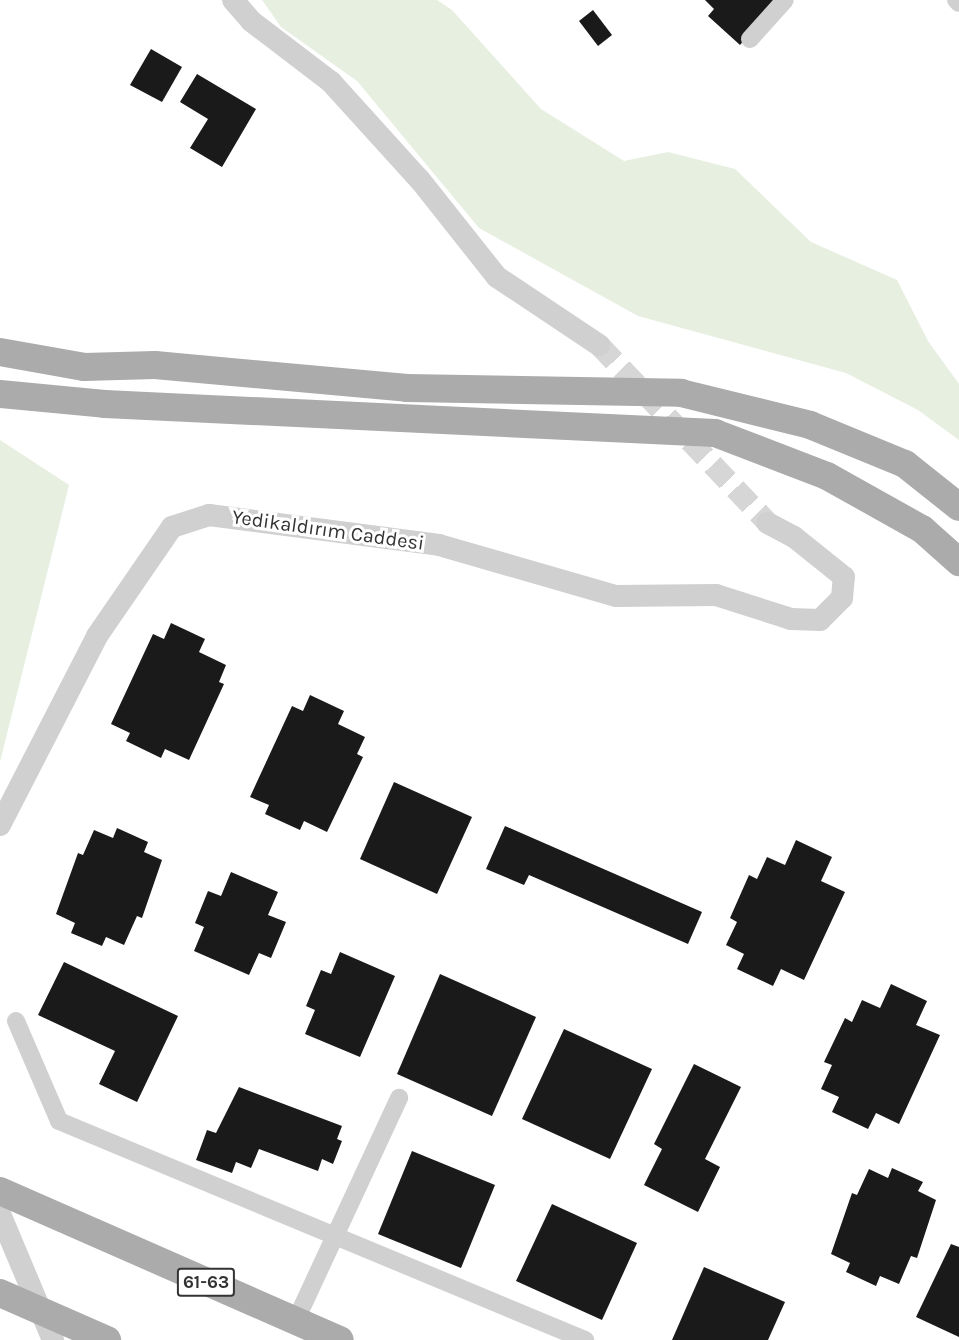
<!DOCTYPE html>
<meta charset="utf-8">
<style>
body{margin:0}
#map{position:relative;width:959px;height:1340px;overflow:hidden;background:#fff;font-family:Karla,sans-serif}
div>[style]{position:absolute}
.green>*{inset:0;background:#e7efe1}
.building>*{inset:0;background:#1a1a1a}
.tertiary-tunnel>*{height:22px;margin-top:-11px;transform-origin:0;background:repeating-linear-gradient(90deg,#d6d6d6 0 22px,transparent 0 33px)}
.minor>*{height:18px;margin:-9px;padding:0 9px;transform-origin:9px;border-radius:9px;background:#d0d0d0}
.tertiary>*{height:22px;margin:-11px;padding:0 11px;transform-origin:11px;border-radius:11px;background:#d0d0d0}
.primary>*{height:28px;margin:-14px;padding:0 14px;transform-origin:14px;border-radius:14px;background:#ababab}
.primary-bridge>*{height:28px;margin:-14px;padding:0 14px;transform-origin:14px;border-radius:14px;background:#ababab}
span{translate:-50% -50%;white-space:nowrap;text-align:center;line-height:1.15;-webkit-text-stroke:6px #fff;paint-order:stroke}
.shield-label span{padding:2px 4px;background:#fff;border:2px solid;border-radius:4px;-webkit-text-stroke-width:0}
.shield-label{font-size:18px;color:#333;font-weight:700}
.street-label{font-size:20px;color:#333}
</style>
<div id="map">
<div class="green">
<i style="clip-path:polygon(262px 0,437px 0,452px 10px,541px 109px,624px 161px,668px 152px,735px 169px,811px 242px,897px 280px,928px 341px,959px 384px,959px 440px,918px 410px,846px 373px,638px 316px,479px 228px,357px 81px,281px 27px)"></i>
<i style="clip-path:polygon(0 440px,69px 485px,0 762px)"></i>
</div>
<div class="building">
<i style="clip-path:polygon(705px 0,779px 0,740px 45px,708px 16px,714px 9px)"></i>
<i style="clip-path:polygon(593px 10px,612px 35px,598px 46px,579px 21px)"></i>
<i style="clip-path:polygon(151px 49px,182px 67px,162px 102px,130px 85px)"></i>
<i style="clip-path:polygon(197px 74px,256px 109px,222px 167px,190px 148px,208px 119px,180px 102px)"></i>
<i style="clip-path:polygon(171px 623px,205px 639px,199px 652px,226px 665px,219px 682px,224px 684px,189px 760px,165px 749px,161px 758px,126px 741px,130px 733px,111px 724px,153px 634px,164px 639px)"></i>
<i style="clip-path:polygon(310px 695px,344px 711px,338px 724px,365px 737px,357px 754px,363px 757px,327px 832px,304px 821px,300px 830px,265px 814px,269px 805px,250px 797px,292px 706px,303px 711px)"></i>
<i style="clip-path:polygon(394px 782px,472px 817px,437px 894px,360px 859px)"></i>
<i style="clip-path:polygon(505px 826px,702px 912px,688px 944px,529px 875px,524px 885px,486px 869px)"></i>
<i style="clip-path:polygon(117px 828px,148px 842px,144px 852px,162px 860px,142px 918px,137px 916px,124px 945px,106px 937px,102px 946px,71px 933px,75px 923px,56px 914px,78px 853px,83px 855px,94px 830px,113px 838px)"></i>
<i style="clip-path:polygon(796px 840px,832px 857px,821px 881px,845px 892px,804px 980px,781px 969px,773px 986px,737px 969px,744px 954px,726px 945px,737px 922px,730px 918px,749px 875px,757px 879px,767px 857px,785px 865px)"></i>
<i style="clip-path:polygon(231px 872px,278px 892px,268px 915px,286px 922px,271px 958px,259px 953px,249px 975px,194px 951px,204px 927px,195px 923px,208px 891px,221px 896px)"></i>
<i style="clip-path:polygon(340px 952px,395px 976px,360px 1057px,305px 1034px,315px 1010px,306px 1006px,321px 970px,331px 974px)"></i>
<i style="clip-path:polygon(64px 962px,178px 1016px,137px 1102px,99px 1084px,115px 1051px,38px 1015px)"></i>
<i style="clip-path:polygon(440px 974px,536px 1017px,492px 1116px,397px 1074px)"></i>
<i style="clip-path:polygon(891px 984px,927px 1001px,916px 1025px,940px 1035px,899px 1124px,876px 1113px,868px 1129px,832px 1112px,839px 1097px,821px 1089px,832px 1065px,824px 1062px,845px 1018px,852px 1022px,862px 1000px,880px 1008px)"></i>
<i style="clip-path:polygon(564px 1029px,652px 1069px,610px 1159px,522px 1119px)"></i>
<i style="clip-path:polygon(694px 1064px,741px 1087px,705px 1159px,720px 1167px,698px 1212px,644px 1185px,662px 1149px,654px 1144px)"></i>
<i style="clip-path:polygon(239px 1087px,342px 1126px,337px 1139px,342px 1141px,333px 1164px,322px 1159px,318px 1171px,259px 1149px,251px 1168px,236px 1162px,232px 1173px,196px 1160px,207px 1130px,216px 1133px)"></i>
<i style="clip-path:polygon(412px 1151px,495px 1185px,461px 1268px,378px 1234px)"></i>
<i style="clip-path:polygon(892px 1168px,923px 1182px,918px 1191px,936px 1200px,917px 1258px,911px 1256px,899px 1284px,880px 1276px,876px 1286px,846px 1272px,850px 1263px,831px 1254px,852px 1193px,857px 1195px,869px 1169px,888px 1178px)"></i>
<i style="clip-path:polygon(552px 1204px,637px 1243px,602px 1320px,516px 1281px)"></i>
<i style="clip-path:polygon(951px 1244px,959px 1247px,959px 1337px,916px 1317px)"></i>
<i style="clip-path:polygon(704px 1267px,785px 1302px,768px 1340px,672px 1340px)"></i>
</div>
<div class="tertiary-tunnel">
<i style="left:599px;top:345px;width:245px;rotate:46.5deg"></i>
</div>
<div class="minor">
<i style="left:956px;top:0;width:4px;rotate:45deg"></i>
<i style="left:750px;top:39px;width:52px;rotate:-48.1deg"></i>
<i style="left:16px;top:1021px;width:109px;rotate:66.7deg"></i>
<i style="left:59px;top:1121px;width:570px;rotate:22.6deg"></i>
<i style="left:296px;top:1320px;width:245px;rotate:-65.1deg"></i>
</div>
<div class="tertiary">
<i style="left:233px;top:0;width:28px;rotate:49deg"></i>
<i style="left:251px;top:21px;width:101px;rotate:37.3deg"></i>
<i style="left:331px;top:82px;width:132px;rotate:47.8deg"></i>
<i style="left:420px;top:180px;width:124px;rotate:51.6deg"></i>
<i style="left:497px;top:277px;width:123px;rotate:33.7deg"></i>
<i style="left:0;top:825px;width:212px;rotate:-62.8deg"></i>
<i style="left:97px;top:636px;width:132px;rotate:-55.5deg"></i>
<i style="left:172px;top:527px;width:39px;rotate:-18deg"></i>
<i style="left:209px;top:515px;width:232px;rotate:7.4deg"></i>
<i style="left:439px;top:545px;width:184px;rotate:16.1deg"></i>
<i style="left:616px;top:596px;width:100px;rotate:-0.6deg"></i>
<i style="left:716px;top:595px;width:79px;rotate:17.7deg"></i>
<i style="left:791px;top:619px;width:29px;rotate:2deg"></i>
<i style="left:820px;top:620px;width:31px;rotate:-45deg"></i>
<i style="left:842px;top:598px;width:21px;rotate:-85deg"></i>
<i style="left:844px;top:577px;width:64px;rotate:-141.3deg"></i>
<i style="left:794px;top:537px;width:30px;rotate:-152deg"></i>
<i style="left:0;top:1214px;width:137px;rotate:67.2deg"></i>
</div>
<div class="primary">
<i style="left:0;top:352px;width:85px;rotate:10.1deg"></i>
<i style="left:84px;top:367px;width:71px;rotate:-1.6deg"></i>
<i style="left:155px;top:365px;width:253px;rotate:5.2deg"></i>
<i style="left:407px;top:388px;width:274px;rotate:1deg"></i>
<i style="left:681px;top:393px;width:133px;rotate:13.9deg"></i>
<i style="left:810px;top:425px;width:103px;rotate:22.3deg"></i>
<i style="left:905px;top:464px;width:69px;rotate:38.5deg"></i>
<i style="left:0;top:394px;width:105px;rotate:5.4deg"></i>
<i style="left:105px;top:404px;width:611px;rotate:2.72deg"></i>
<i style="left:715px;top:433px;width:120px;rotate:21deg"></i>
<i style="left:827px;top:476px;width:109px;rotate:29.2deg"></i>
<i style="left:922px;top:529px;width:50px;rotate:41.7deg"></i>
<i style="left:0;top:1191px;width:371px;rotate:23.7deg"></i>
</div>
<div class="primary-bridge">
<i style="left:0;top:1293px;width:117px;rotate:23.7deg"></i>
</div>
<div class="shield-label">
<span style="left:206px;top:1282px">61-63</span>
</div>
<div class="street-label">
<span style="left:328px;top:530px;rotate:8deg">Yedikaldırım Caddesi</span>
</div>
</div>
